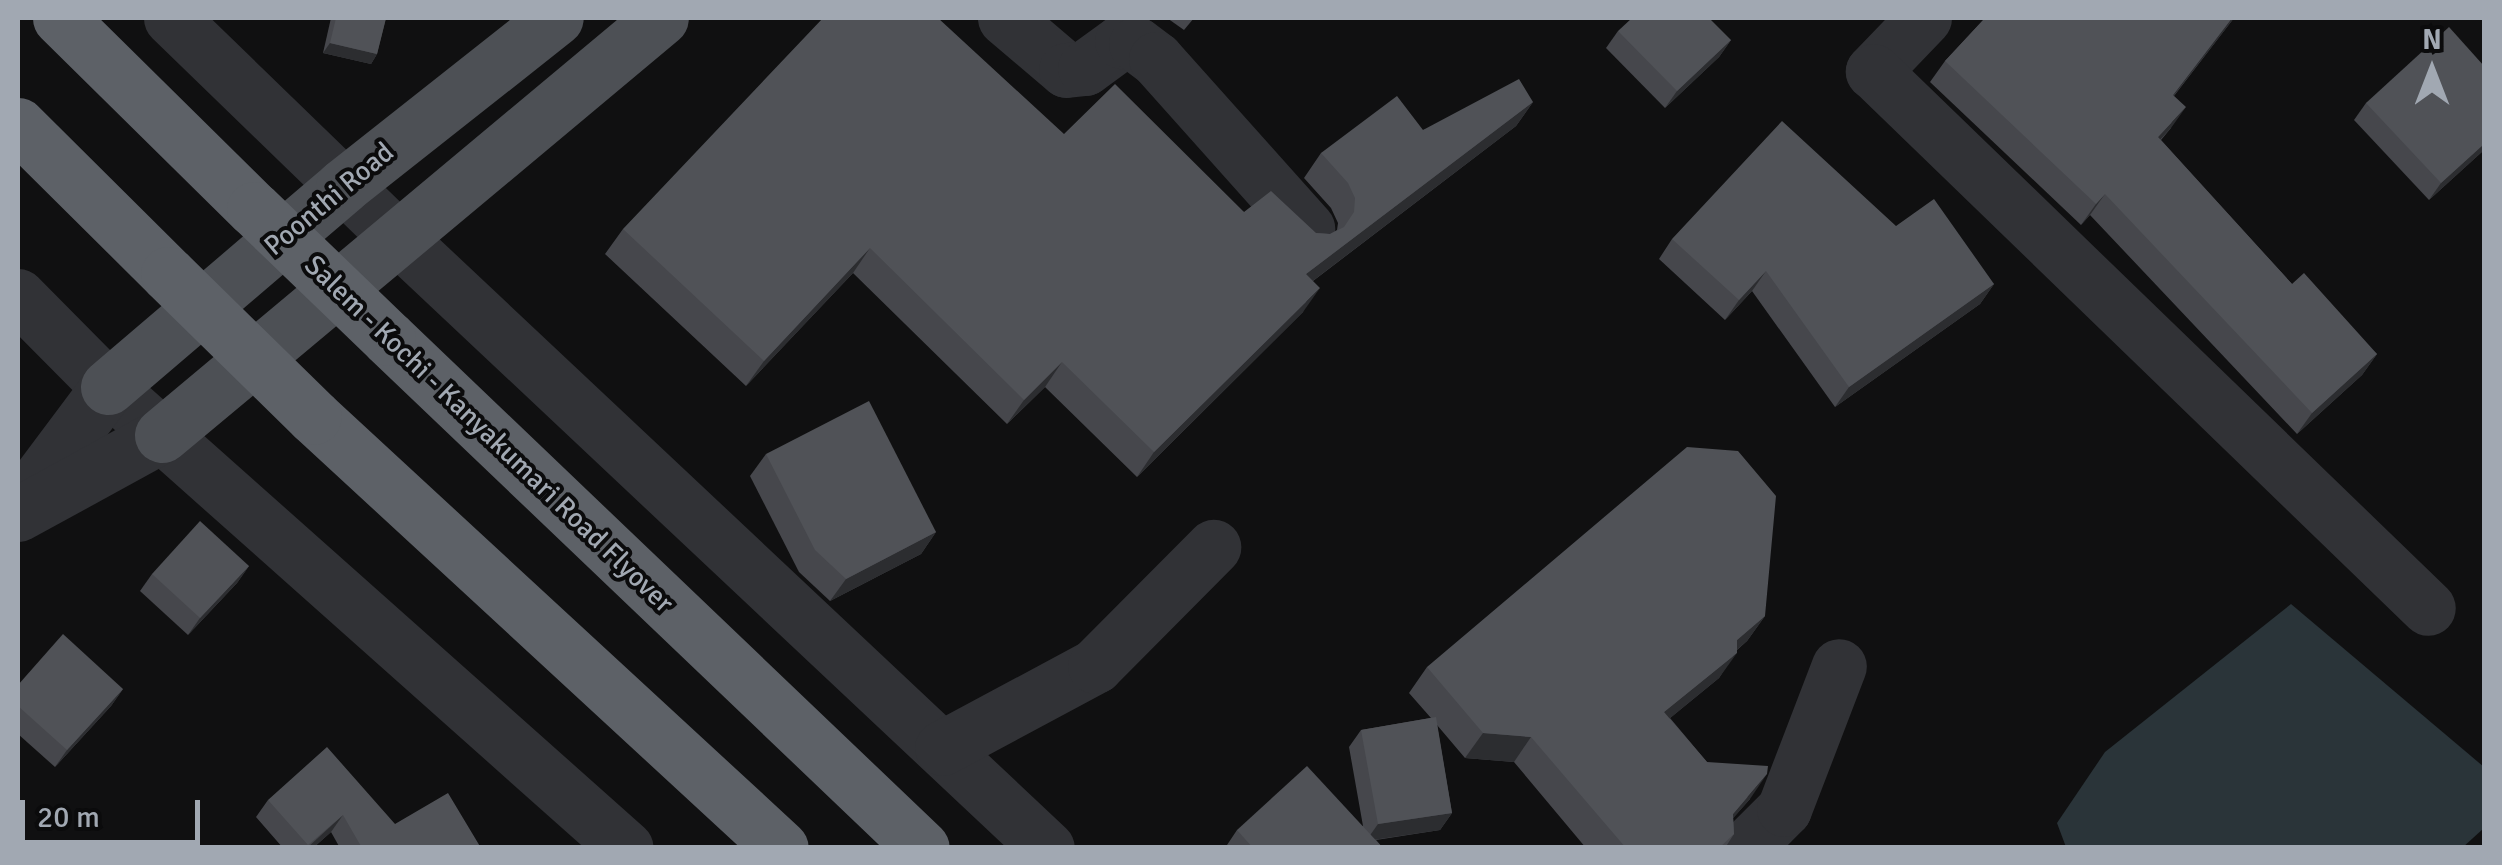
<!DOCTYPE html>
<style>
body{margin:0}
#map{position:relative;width:2502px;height:865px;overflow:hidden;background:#101011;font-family:Signika,sans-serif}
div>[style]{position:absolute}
.water>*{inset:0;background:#2a3439}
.minor>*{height:55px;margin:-27.5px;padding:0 27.5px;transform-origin:27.5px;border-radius:27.5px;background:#313236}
.major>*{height:55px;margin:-27.5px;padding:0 27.5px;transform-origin:27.5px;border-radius:27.5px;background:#4d5055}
.highway>*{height:55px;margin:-27.5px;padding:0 27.5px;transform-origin:27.5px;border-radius:27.5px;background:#5d6167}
.highway-bridge>*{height:55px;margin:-27.5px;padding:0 27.5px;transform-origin:27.5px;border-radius:27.5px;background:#5d6167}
.wall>*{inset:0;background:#46474c}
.shaded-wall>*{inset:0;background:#2c2d30}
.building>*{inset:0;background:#505257}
span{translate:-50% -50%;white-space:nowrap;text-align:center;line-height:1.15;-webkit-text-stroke:8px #0b0b0c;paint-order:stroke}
.street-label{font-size:28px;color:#a1a8b2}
.frame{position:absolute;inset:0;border:20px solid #a1a8b2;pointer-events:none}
.north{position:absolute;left:2382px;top:20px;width:100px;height:100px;-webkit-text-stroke:8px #0b0b0c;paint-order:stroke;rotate:0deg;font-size:28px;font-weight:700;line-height:40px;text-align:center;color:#a1a8b2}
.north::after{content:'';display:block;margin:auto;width:35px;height:45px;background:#a1a8b2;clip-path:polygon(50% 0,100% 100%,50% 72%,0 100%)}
.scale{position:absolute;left:20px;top:800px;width:180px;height:45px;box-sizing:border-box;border:5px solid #a1a8b2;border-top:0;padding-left:12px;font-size:30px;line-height:35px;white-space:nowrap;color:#a1a8b2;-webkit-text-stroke:8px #0b0b0c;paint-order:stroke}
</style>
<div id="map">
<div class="water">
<i style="clip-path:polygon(2291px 604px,2484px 767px,2484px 828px,2462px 848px,2066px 847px,2057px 823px,2105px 752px)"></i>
</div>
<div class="minor">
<i style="left:171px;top:18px;width:315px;rotate:44.1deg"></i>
<i style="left:397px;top:237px;width:892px;rotate:43.23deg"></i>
<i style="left:1005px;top:18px;width:80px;rotate:40.4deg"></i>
<i style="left:1066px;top:70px;width:19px;rotate:-6deg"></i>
<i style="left:1085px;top:68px;width:46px;rotate:-36.1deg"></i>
<i style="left:1122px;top:41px;width:14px;rotate:12deg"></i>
<i style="left:1136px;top:44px;width:25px;rotate:37deg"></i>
<i style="left:1156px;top:59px;width:227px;rotate:48.2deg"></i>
<i style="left:1924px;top:18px;width:74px;rotate:133.9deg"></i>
<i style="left:1873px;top:71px;width:772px;rotate:44.06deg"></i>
<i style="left:18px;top:296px;width:128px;rotate:45.3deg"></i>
<i style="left:108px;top:387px;width:693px;rotate:41.67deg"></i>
<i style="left:22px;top:502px;width:144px;rotate:-53.2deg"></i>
<i style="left:18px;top:514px;width:164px;rotate:-28.7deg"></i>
<i style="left:942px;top:748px;width:174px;rotate:-28.2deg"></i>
<i style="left:1095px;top:666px;width:168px;rotate:-45.2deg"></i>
<i style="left:1745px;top:848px;width:55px;rotate:-45deg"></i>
<i style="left:1784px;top:809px;width:153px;rotate:-69deg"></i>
</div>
<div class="major">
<i style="left:108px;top:387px;width:309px;rotate:-40.5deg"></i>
<i style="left:343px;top:186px;width:271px;rotate:-38.3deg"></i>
<i style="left:162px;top:435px;width:650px;rotate:-39.88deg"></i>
</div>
<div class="highway">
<i style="left:60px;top:18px;width:272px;rotate:44.6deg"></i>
<i style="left:18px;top:125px;width:211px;rotate:44.8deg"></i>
<i style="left:388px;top:338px;width:738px;rotate:43.68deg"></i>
<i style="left:314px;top:417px;width:635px;rotate:42.7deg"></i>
</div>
<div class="highway-bridge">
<i style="left:254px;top:209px;width:186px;rotate:43.9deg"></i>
<i style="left:168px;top:274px;width:204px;rotate:44.4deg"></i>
</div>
<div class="wall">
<i style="clip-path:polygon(331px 18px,386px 18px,377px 54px,371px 64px,323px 53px)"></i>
<i style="clip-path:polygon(1167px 18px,1194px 18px,1184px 30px)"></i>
<i style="clip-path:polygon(1985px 18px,2234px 18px,2174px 96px,2171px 128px,2161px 140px,2292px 284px,2377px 354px,2362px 375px,2297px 434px,2090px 215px,2081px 225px,1930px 82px,1945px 61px)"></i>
<i style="clip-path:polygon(1618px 31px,1731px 40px,1719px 57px,1665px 108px,1606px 48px)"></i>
<i style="clip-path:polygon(2484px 66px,2484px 150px,2429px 200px,2354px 120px,2366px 103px)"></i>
<i style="clip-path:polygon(1533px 102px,1516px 126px,1313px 281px,1303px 312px,1137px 477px,1045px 387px,1007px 424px,853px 273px,746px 386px,605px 254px,623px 229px,1064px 134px,1244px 212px,1316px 233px,1330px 234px,1337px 230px,1338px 223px,1331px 208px,1304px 178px,1321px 153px,1423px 130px)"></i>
<i style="clip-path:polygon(1896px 226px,1994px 284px,1980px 304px,1835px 407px,1752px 291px,1725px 320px,1659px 259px,1672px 239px)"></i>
<i style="clip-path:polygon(766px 454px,936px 532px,921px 554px,830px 601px,799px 572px,750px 476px)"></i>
<i style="clip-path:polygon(249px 566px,237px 583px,188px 635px,140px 591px,152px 574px)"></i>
<i style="clip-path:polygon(1765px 616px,1747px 641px,1737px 650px,1719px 678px,1670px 718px,1707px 762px,1750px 799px,1733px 818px,1734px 834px,1725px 848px,1586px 848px,1514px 762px,1465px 758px,1437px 725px,1452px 813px,1440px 830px,1376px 840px,1383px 848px,1225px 848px,1237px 830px,1363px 826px,1349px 747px,1361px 730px,1431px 718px,1409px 693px,1427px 667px)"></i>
<i style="clip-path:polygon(18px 685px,123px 689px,111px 706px,55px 767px,18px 734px)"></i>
<i style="clip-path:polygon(268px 800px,395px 824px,481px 848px,340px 848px,331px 832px,313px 848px,283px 848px,256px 817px)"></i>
</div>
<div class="shaded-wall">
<i style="clip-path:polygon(2232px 18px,2234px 18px,2158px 116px,2173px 95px)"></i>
<i style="clip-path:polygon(1731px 40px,1719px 57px,1665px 108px,1677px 91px)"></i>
<i style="clip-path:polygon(330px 43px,377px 54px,371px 64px,323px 53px)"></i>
<i style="clip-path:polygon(1533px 102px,1516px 126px,1289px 299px,1306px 274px)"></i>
<i style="clip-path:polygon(2186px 107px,2171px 128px,2143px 158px,2158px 137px)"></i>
<i style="clip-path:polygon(2484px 144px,2484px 150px,2429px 200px,2441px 183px)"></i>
<i style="clip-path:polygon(2105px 194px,2090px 215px,2081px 225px,2096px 204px)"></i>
<i style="clip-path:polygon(870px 248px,853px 273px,746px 386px,764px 361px)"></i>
<i style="clip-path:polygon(1766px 271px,1752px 291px,1725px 320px,1739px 300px)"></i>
<i style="clip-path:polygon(1994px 284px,1980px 304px,1835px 407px,1849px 387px)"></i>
<i style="clip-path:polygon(1320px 288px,1303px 312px,1137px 477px,1154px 452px)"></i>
<i style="clip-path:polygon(2377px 354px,2362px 375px,2297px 434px,2312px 413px)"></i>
<i style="clip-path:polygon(1062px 362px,1045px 387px,1007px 424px,1024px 400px)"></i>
<i style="clip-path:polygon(936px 532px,921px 554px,830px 601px,846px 579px)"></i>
<i style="clip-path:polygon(249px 566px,237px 583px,188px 635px,200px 618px)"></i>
<i style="clip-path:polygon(1765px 616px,1747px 641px,1719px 665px,1737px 640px)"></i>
<i style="clip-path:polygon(1737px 653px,1719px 678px,1647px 737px,1664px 712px)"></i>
<i style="clip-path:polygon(123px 689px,111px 706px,55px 767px,67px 750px)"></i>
<i style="clip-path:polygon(1483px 733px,1531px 737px,1514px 762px,1465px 758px)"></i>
<i style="clip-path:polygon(1767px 774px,1750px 799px,1715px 839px,1733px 814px)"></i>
<i style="clip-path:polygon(1452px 813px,1440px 830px,1366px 841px,1378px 824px)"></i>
<i style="clip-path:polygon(343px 815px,331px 832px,313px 848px,307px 848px)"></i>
</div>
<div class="building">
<i style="clip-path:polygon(336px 18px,386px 18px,377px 54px,330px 43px)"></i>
<i style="clip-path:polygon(823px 18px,938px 18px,1064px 134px,1115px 84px,1244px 212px,1271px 191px,1316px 233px,1330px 234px,1344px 227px,1354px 212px,1355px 198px,1348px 183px,1321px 153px,1397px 96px,1423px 130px,1519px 79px,1533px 102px,1306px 274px,1320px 288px,1154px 452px,1062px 362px,1024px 400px,870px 248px,764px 361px,623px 229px)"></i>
<i style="clip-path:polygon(1632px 18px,1709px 18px,1731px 40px,1677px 91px,1618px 31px)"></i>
<i style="clip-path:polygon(1985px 18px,2232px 18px,2173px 95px,2186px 107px,2158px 137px,2292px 284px,2304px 273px,2377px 354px,2312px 413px,2105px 194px,2096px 204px,1945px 61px)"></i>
<i style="clip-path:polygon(2449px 27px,2484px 66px,2484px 144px,2441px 183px,2366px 103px)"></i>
<i style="clip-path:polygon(1782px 121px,1896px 226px,1934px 199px,1994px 284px,1849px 387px,1766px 271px,1739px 300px,1672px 239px)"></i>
<i style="clip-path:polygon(869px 401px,936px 532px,846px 579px,815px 550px,766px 454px)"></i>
<i style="clip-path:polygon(1687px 447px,1738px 451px,1776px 496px,1765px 616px,1737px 640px,1737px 653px,1664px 712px,1707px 762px,1768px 766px,1767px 774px,1733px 814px,1734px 834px,1719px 848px,1626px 848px,1531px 737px,1483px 733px,1427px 667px)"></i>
<i style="clip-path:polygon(200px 521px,249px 566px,200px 618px,152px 574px)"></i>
<i style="clip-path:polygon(63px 634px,123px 689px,67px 750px,18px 706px,18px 685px)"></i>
<i style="clip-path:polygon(1436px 717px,1452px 813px,1378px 824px,1361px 730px)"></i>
<i style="clip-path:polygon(327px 747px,395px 824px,448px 793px,481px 848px,362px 848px,343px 815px,308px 845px,268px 800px)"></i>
<i style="clip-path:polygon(1307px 766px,1383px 848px,1253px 848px,1237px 830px)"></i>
</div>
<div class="street-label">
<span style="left:329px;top:199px;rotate:-40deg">Poonthi Road</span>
<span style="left:489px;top:434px;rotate:44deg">Salem - Kochi - Kanyakumari Road Flyover</span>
</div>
<div class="frame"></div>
<div class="north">N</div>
<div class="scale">20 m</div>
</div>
